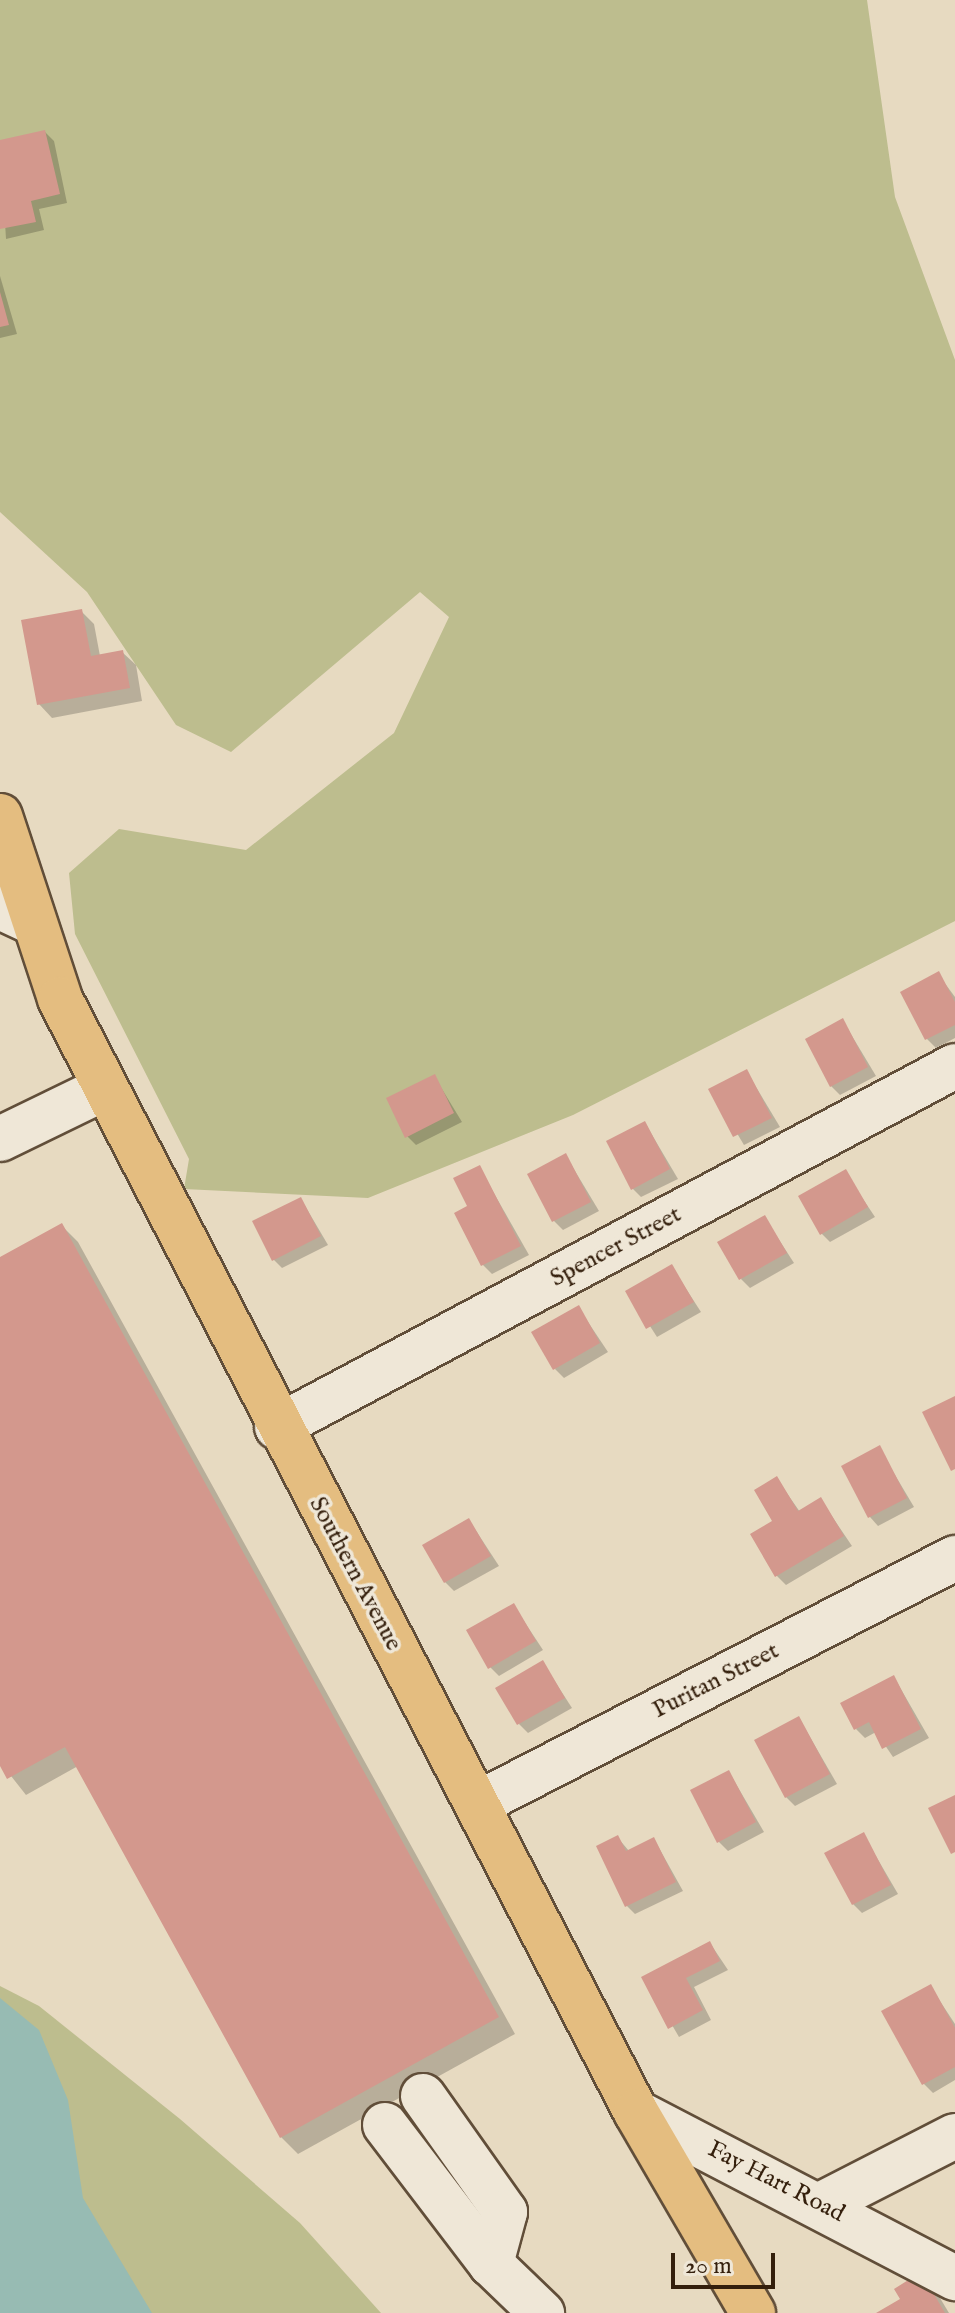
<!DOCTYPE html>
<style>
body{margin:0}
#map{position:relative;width:955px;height:2313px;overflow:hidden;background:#e7dac1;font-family:"IM FELL English",serif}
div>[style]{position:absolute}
.green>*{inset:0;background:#bdbd8e}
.water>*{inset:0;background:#97bbb3}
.shadow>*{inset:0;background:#0003}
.building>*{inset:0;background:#d3988d}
.roads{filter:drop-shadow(2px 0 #614e39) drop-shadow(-2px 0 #614e39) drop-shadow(0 2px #614e39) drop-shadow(0 -2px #614e39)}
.minor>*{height:44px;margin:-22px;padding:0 22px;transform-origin:22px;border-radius:22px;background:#efe7d7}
.major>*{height:44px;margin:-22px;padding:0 22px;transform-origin:22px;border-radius:22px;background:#e4bd80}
span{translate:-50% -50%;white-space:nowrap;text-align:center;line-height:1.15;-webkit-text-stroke:7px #efe7d7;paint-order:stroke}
.street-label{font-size:24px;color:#341f0c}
.scale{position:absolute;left:671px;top:2253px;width:104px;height:36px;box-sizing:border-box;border:4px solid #341f0c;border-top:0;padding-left:10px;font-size:24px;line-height:28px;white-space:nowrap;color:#341f0c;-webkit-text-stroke:6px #efe7d7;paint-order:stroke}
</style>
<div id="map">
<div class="green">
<i style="clip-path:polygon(0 0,867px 0,895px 197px,955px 360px,955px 921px,573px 1115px,368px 1198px,184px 1189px,189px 1159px,75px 934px,69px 873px,119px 829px,246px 850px,394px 733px,449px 617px,420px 592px,231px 752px,176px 725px,87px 592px,0 512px)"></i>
<i style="clip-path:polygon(0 1986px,39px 2006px,180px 2119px,300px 2223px,381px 2313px,0 2313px)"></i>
</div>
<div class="water">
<i style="clip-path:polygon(0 1998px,39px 2030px,68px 2100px,83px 2198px,152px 2313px,0 2313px)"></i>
</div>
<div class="shadow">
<i style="clip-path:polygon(45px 132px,54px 141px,67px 203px,39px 209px,44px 230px,6px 239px,0 142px)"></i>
<i style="clip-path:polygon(0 276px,17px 334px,0 338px)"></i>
<i style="clip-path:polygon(81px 611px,94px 624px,100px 656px,122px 652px,136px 665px,142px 701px,52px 718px,39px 704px)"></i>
<i style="clip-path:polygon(938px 974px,955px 997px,955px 1038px,936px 1048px,927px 1039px)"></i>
<i style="clip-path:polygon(843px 1021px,876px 1076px,840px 1095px,831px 1086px)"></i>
<i style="clip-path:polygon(747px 1072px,780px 1127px,744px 1145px,711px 1090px)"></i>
<i style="clip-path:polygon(434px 1076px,462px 1122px,416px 1145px,407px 1136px)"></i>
<i style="clip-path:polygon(645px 1123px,678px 1179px,641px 1197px,632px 1188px)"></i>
<i style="clip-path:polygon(566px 1156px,599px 1211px,563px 1230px,554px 1221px)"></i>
<i style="clip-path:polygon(479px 1167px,529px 1255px,492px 1274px,483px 1265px,470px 1207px)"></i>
<i style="clip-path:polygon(845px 1172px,875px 1217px,830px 1242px,821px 1233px)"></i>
<i style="clip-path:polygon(301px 1199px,328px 1245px,282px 1268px,273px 1259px)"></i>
<i style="clip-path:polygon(765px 1218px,794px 1263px,750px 1288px,741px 1279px)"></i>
<i style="clip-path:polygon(61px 1225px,78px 1242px,515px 2034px,298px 2154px,281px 2137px,78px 1766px,26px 1795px,0 1762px,0 1259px)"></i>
<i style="clip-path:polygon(672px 1267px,701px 1312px,657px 1337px,628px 1292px)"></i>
<i style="clip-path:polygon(578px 1307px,608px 1352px,564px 1378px,555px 1369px)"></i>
<i style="clip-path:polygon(879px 1448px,914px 1507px,878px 1526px,870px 1517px)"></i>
<i style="clip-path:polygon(777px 1479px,800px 1512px,821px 1500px,852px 1546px,786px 1585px,777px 1576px)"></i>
<i style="clip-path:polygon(469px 1520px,499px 1566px,454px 1591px,445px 1582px)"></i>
<i style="clip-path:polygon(514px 1606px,543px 1650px,499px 1676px,490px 1667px)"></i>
<i style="clip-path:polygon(543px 1663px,572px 1708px,528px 1733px,519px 1724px)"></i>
<i style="clip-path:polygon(894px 1677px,929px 1738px,893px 1757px,876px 1732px,865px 1738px,856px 1729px)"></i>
<i style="clip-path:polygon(799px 1718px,837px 1784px,795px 1806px,786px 1797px)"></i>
<i style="clip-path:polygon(729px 1772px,764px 1832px,728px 1851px,719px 1842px)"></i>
<i style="clip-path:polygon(863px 1834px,898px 1894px,862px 1913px,853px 1904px)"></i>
<i style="clip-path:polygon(618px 1838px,629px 1851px,654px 1839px,683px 1891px,635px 1914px,626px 1905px)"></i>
<i style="clip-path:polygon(710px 1943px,728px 1970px,694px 1987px,711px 2020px,679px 2037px,644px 1977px)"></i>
<i style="clip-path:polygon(930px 1986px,955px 2024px,955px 2080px,933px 2093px,924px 2084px)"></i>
<i style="clip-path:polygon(934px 2288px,949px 2313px,880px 2313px)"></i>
</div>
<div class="building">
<i style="clip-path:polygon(45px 130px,60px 194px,31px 201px,36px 222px,0 229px,0 140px)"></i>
<i style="clip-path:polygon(0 292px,9px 325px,0 327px)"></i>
<i style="clip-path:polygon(82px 609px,91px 656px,123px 650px,130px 688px,37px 705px,21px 620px)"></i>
<i style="clip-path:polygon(939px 971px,955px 1002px,955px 1025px,925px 1040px,900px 992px)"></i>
<i style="clip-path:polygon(843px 1018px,868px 1067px,830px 1087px,805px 1039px)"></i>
<i style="clip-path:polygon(747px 1069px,772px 1118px,733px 1137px,708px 1089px)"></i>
<i style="clip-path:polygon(435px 1074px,454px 1113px,405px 1138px,386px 1098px)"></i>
<i style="clip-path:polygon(645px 1121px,670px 1169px,631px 1190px,606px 1141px)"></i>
<i style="clip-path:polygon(566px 1153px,591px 1202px,552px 1222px,527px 1174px)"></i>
<i style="clip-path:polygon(480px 1165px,521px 1246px,481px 1266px,454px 1213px,467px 1206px,453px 1178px)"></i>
<i style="clip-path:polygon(846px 1169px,868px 1207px,820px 1235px,798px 1196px)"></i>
<i style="clip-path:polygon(301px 1197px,321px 1236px,272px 1261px,252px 1221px)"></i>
<i style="clip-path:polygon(765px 1215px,787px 1253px,739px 1280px,717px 1242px)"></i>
<i style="clip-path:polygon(62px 1223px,499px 2017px,280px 2138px,65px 1747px,7px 1779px,0 1766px,0 1257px)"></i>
<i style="clip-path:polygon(672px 1264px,694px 1302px,646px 1329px,625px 1291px)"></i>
<i style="clip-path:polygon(579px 1305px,600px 1343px,553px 1370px,531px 1332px)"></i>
<i style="clip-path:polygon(955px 1396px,955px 1469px,951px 1471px,922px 1412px)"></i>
<i style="clip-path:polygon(880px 1445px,907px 1498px,868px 1518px,841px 1466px)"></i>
<i style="clip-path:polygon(777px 1476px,798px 1511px,821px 1497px,844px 1536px,775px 1577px,750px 1534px,772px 1521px,754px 1490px)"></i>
<i style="clip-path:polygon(469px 1518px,491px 1556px,444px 1583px,422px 1545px)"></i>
<i style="clip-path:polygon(514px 1603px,536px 1641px,488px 1669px,466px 1630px)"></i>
<i style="clip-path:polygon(543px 1660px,565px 1698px,517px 1725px,495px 1688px)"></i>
<i style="clip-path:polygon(894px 1675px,921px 1729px,882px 1749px,869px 1722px,854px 1730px,840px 1703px)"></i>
<i style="clip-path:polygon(799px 1716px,830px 1774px,785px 1798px,754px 1740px)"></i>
<i style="clip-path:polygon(729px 1770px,756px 1822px,717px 1843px,690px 1790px)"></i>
<i style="clip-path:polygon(955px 1795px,955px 1852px,951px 1854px,928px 1808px)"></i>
<i style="clip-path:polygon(864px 1832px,891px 1885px,852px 1905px,824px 1853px)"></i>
<i style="clip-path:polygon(618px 1835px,626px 1851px,654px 1837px,676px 1882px,625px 1907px,596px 1846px)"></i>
<i style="clip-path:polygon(710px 1941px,720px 1961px,686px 1978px,703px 2010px,668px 2029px,641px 1977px)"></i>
<i style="clip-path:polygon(931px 1984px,955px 2028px,955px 2067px,922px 2085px,881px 2011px)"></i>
<i style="clip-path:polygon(921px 2272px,945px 2313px,876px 2313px,900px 2299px,894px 2289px)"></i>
</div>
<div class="roads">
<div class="minor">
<i style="left:0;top:907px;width:35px;rotate:25deg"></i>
<i style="left:0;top:1139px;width:117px;rotate:-25.9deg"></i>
<i style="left:277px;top:1427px;width:768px;rotate:-28.03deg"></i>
<i style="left:477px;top:1804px;width:538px;rotate:-27.23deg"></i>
<i style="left:423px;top:2096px;width:142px;rotate:54.7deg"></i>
<i style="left:505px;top:2212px;width:54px;rotate:105.1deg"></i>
<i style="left:636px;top:2112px;width:360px;rotate:27.5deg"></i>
<i style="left:385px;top:2125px;width:175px;rotate:52.7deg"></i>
<i style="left:491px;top:2264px;width:71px;rotate:43.9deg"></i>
<i style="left:822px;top:2204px;width:149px;rotate:-27.1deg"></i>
</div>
<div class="major">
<i style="left:0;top:816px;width:193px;rotate:71.8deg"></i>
<i style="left:60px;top:999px;width:1253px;rotate:62.64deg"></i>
<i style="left:636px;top:2112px;width:233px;rotate:59.8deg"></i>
</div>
</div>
<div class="street-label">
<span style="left:616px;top:1247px;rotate:-28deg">Spencer Street</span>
<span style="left:355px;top:1574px;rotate:62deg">Southern Avenue</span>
<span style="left:716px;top:1681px;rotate:-27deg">Puritan Street</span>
<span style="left:776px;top:2182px;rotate:27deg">Fay Hart Road</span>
</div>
<div class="scale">20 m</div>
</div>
